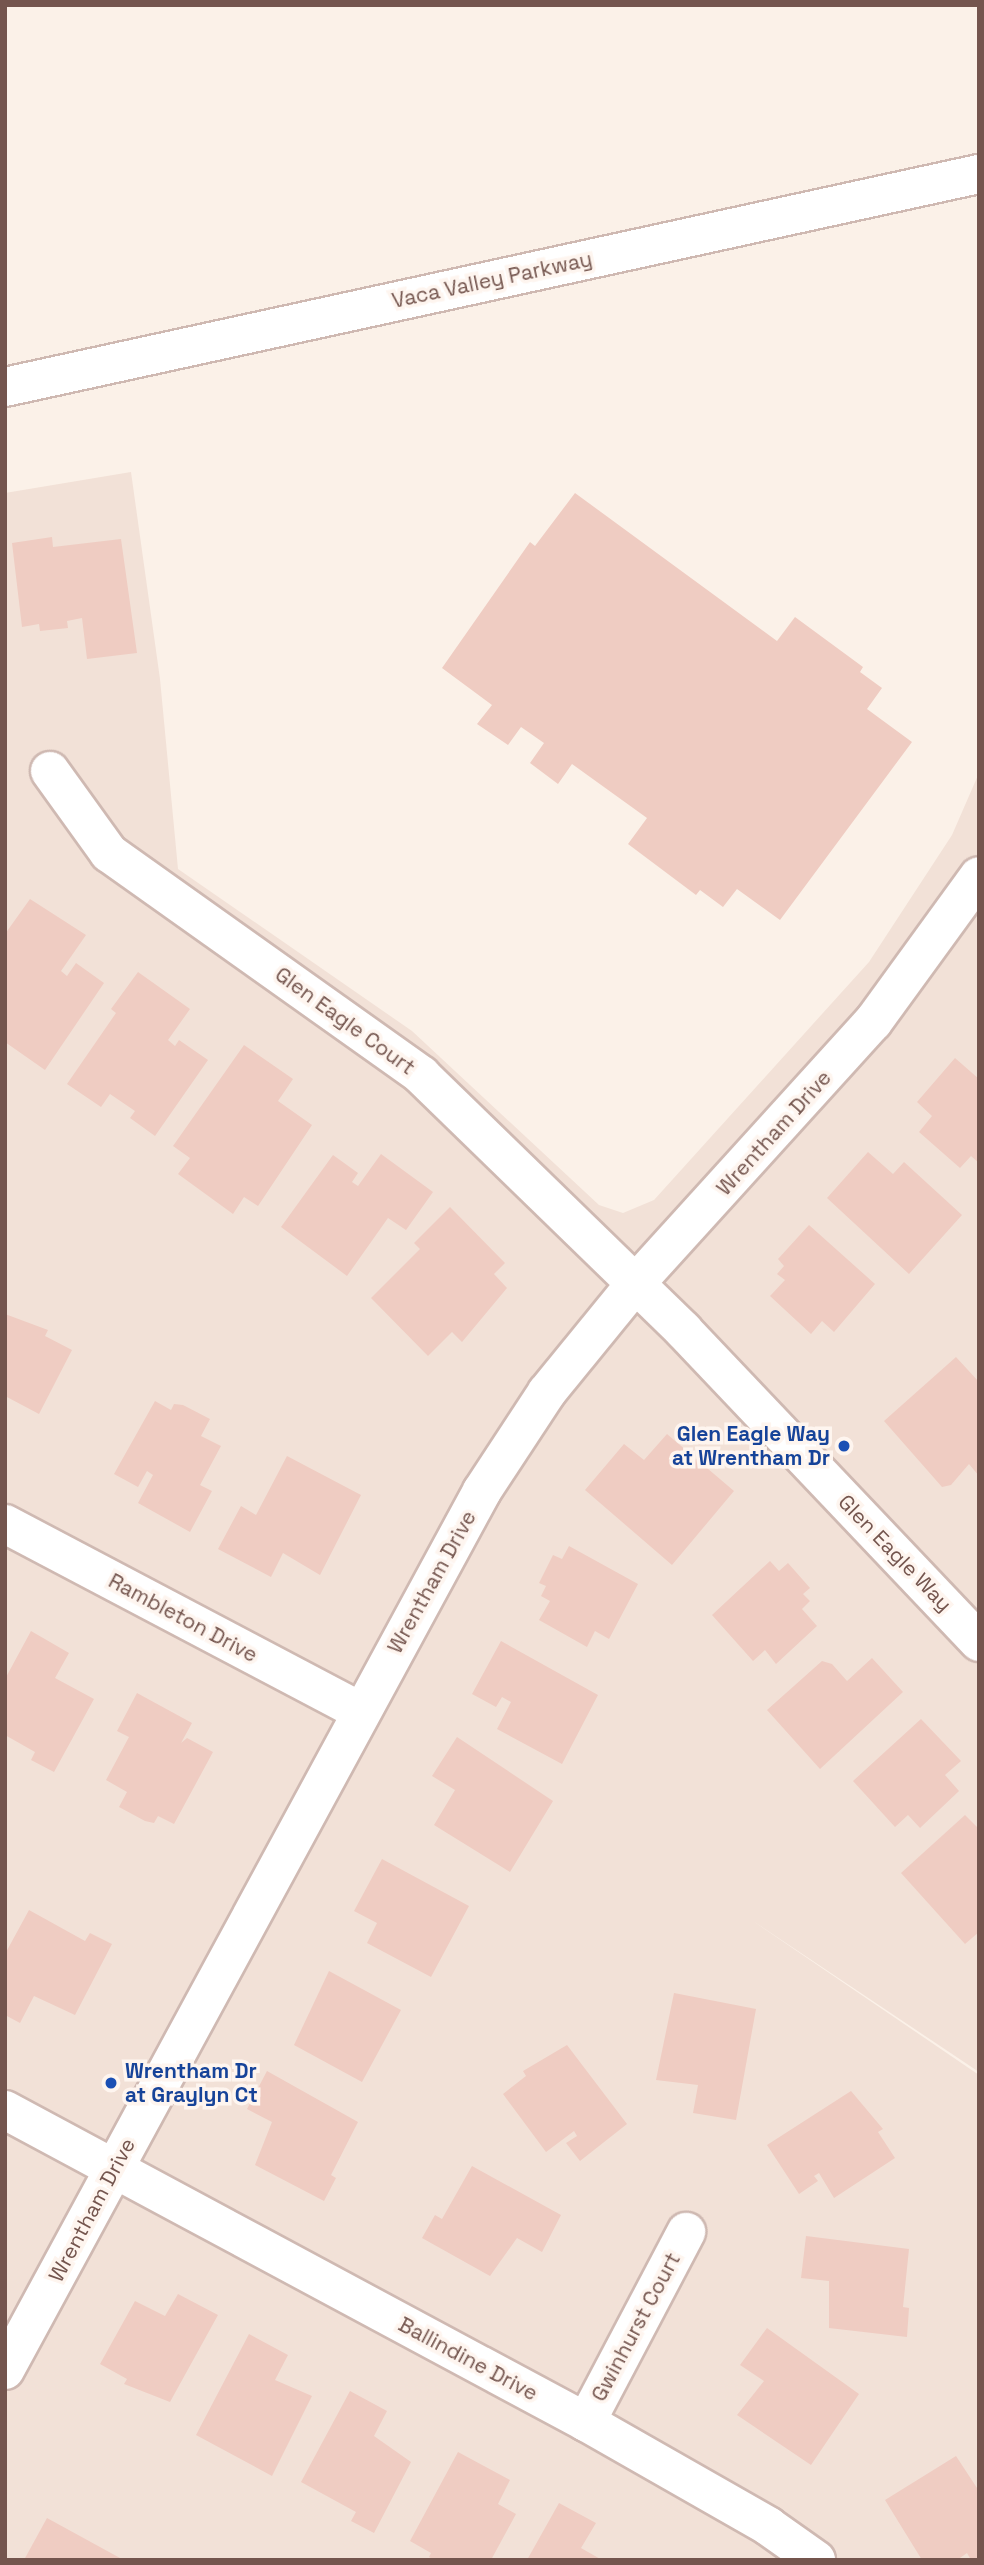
<!DOCTYPE html>
<style>
body{margin:0}
#map{position:relative;width:984px;height:2565px;overflow:hidden;background:#fbf1e8;font-family:"Space Grotesk",sans-serif}
div>[style]{position:absolute}
.residential>*{inset:0;background:#f2e1d7}
.building>*{inset:0;background:#efccc2}
.roads{filter:drop-shadow(2px 0 #cfb9b2) drop-shadow(-2px 0 #cfb9b2) drop-shadow(0 2px #cfb9b2) drop-shadow(0 -2px #cfb9b2)}
.minor>*{height:38px;margin:-19px;padding:0 19px;transform-origin:19px;border-radius:19px;background:#fff}
.dots>*{width:19px;height:19px;translate:-50% -50%;box-sizing:border-box;border:4px solid #fef5ef;border-radius:50%}
span{translate:-50% -50%;white-space:nowrap;text-align:center;line-height:1.15;-webkit-text-stroke:7px #fef5ef;paint-order:stroke}
.street-label{font-size:21px;color:#74554e}
.transit-label{font-size:21px;color:#164399;font-weight:700}
.right{translate:-100% -50%;text-align:right}
.left{translate:0 -50%;text-align:left}
.frame{position:absolute;inset:0;border:7px solid #74554e;pointer-events:none}
</style>
<div id="map">
<div class="residential">
<i style="clip-path:polygon(131px 472px,160px 679px,178px 869px,412px 1031px,599px 1205px,623px 1213px,654px 1200px,869px 962px,952px 835px,979px 773px,979px 2072px,753px 1921px,979px 2075px,979px 2560px,5px 2560px,5px 493px)"></i>
</div>
<div class="building">
<i style="clip-path:polygon(575px 493px,777px 641px,795px 617px,863px 667px,860px 672px,882px 688px,867px 709px,912px 742px,780px 920px,737px 889px,723px 907px,700px 890px,696px 895px,628px 844px,647px 818px,572px 764px,558px 784px,530px 763px,544px 743px,521px 727px,508px 745px,477px 724px,492px 705px,442px 668px,530px 542px,535px 546px)"></i>
<i style="clip-path:polygon(52px 537px,53px 547px,121px 539px,137px 653px,87px 659px,82px 618px,67px 621px,68px 628px,40px 631px,39px 624px,22px 627px,12px 543px)"></i>
<i style="clip-path:polygon(30px 899px,86px 935px,61px 971px,67px 976px,76px 963px,104px 983px,45px 1070px,5px 1042px,5px 934px)"></i>
<i style="clip-path:polygon(138px 972px,190px 1009px,168px 1040px,175px 1046px,179px 1040px,208px 1060px,155px 1136px,130px 1118px,135px 1111px,110px 1094px,101px 1107px,67px 1084px,116px 1013px,111px 1009px)"></i>
<i style="clip-path:polygon(244px 1045px,293px 1079px,278px 1101px,312px 1125px,258px 1206px,244px 1197px,233px 1214px,178px 1174px,190px 1158px,173px 1146px)"></i>
<i style="clip-path:polygon(955px 1058px,979px 1079px,979px 1163px,971px 1156px,960px 1168px,919px 1132px,932px 1116px,917px 1102px)"></i>
<i style="clip-path:polygon(868px 1152px,893px 1174px,904px 1162px,962px 1215px,909px 1274px,827px 1198px)"></i>
<i style="clip-path:polygon(381px 1154px,433px 1192px,406px 1230px,388px 1218px,347px 1276px,281px 1227px,333px 1155px,358px 1173px,352px 1182px,358px 1186px)"></i>
<i style="clip-path:polygon(450px 1207px,505px 1263px,494px 1274px,507px 1288px,462px 1342px,452px 1332px,428px 1356px,371px 1298px,420px 1249px,414px 1243px)"></i>
<i style="clip-path:polygon(809px 1225px,875px 1284px,834px 1332px,822px 1321px,811px 1334px,770px 1296px,785px 1280px,777px 1274px,784px 1266px,778px 1259px)"></i>
<i style="clip-path:polygon(5px 1314px,48px 1330px,45px 1336px,72px 1350px,39px 1414px,5px 1396px)"></i>
<i style="clip-path:polygon(956px 1357px,979px 1382px,979px 1476px,969px 1464px,951px 1485px,942px 1487px,884px 1421px)"></i>
<i style="clip-path:polygon(155px 1401px,171px 1410px,174px 1404px,183px 1405px,210px 1419px,201px 1436px,221px 1446px,200px 1485px,212px 1491px,190px 1532px,138px 1503px,153px 1475px,147px 1471px,138px 1487px,114px 1474px)"></i>
<i style="clip-path:polygon(667px 1434px,734px 1491px,672px 1565px,585px 1490px,624px 1444px,644px 1460px)"></i>
<i style="clip-path:polygon(287px 1456px,361px 1495px,320px 1575px,283px 1553px,271px 1577px,218px 1549px,241px 1506px,256px 1515px)"></i>
<i style="clip-path:polygon(569px 1546px,638px 1584px,609px 1639px,595px 1631px,587px 1647px,539px 1620px,550px 1601px,541px 1596px,546px 1586px,539px 1583px,553px 1555px,562px 1559px)"></i>
<i style="clip-path:polygon(770px 1561px,779px 1571px,788px 1563px,810px 1588px,803px 1594px,810px 1601px,802px 1609px,817px 1626px,776px 1664px,765px 1650px,753px 1661px,712px 1615px)"></i>
<i style="clip-path:polygon(31px 1631px,69px 1653px,55px 1678px,94px 1699px,54px 1772px,31px 1760px,35px 1752px,5px 1735px,5px 1679px)"></i>
<i style="clip-path:polygon(501px 1641px,598px 1695px,562px 1764px,497px 1729px,511px 1702px,502px 1697px,496px 1707px,472px 1694px)"></i>
<i style="clip-path:polygon(872px 1658px,903px 1692px,820px 1769px,767px 1710px,822px 1661px,832px 1664px,847px 1681px)"></i>
<i style="clip-path:polygon(137px 1693px,192px 1723px,181px 1743px,187px 1738px,213px 1752px,174px 1824px,158px 1816px,154px 1823px,145px 1821px,119px 1807px,127px 1792px,106px 1780px,129px 1737px,117px 1731px)"></i>
<i style="clip-path:polygon(921px 1719px,961px 1761px,945px 1775px,959px 1791px,920px 1828px,908px 1815px,895px 1827px,853px 1781px)"></i>
<i style="clip-path:polygon(457px 1737px,553px 1801px,510px 1872px,434px 1825px,455px 1790px,432px 1776px)"></i>
<i style="clip-path:polygon(965px 1815px,979px 1829px,979px 1932px,965px 1944px,901px 1873px)"></i>
<i style="clip-path:polygon(382px 1859px,469px 1906px,431px 1977px,367px 1943px,377px 1923px,354px 1911px)"></i>
<i style="clip-path:polygon(29px 1910px,85px 1941px,90px 1933px,112px 1944px,75px 2015px,34px 1996px,20px 2023px,5px 2015px,5px 1954px)"></i>
<i style="clip-path:polygon(329px 1971px,401px 2010px,362px 2082px,294px 2045px)"></i>
<i style="clip-path:polygon(674px 1993px,756px 2009px,736px 2120px,693px 2113px,698px 2085px,656px 2080px)"></i>
<i style="clip-path:polygon(567px 2045px,627px 2124px,580px 2161px,566px 2143px,577px 2136px,574px 2131px,546px 2152px,503px 2094px,526px 2076px,523px 2071px)"></i>
<i style="clip-path:polygon(267px 2071px,358px 2122px,331px 2175px,336px 2178px,324px 2201px,255px 2165px,272px 2122px,247px 2109px)"></i>
<i style="clip-path:polygon(851px 2091px,883px 2129px,878px 2132px,895px 2158px,834px 2198px,819px 2173px,814px 2176px,818px 2181px,799px 2194px,767px 2145px)"></i>
<i style="clip-path:polygon(472px 2166px,561px 2215px,542px 2252px,517px 2238px,490px 2276px,422px 2238px,435px 2215px,442px 2219px)"></i>
<i style="clip-path:polygon(806px 2236px,909px 2249px,903px 2307px,909px 2308px,907px 2337px,829px 2328px,829px 2281px,801px 2278px)"></i>
<i style="clip-path:polygon(178px 2294px,218px 2315px,170px 2402px,124px 2384px,127px 2379px,100px 2364px,135px 2301px,165px 2316px)"></i>
<i style="clip-path:polygon(767px 2328px,859px 2394px,811px 2465px,737px 2415px,764px 2381px,740px 2365px)"></i>
<i style="clip-path:polygon(249px 2334px,288px 2355px,275px 2380px,312px 2396px,272px 2476px,196px 2435px)"></i>
<i style="clip-path:polygon(350px 2391px,387px 2411px,374px 2436px,411px 2462px,374px 2533px,351px 2521px,356px 2512px,301px 2482px)"></i>
<i style="clip-path:polygon(458px 2452px,510px 2480px,498px 2504px,516px 2514px,491px 2560px,434px 2560px,429px 2557px,431px 2553px,410px 2541px)"></i>
<i style="clip-path:polygon(956px 2456px,979px 2491px,979px 2560px,971px 2560px,967px 2553px,957px 2560px,922px 2560px,885px 2500px)"></i>
<i style="clip-path:polygon(559px 2503px,596px 2523px,581px 2548px,602px 2560px,527px 2560px)"></i>
<i style="clip-path:polygon(47px 2518px,120px 2558px,119px 2560px,24px 2560px)"></i>
</div>
<div class="roads">
<div class="minor">
<i style="left:5px;top:387px;width:997px;rotate:-12.34deg"></i>
<i style="left:50px;top:771px;width:101px;rotate:54.3deg"></i>
<i style="left:109px;top:853px;width:383px;rotate:35.4deg"></i>
<i style="left:421px;top:1075px;width:366px;rotate:44.2deg"></i>
<i style="left:683px;top:1330px;width:430px;rotate:46.5deg"></i>
<i style="left:5px;top:1524px;width:403px;rotate:27.8deg"></i>
<i style="left:5px;top:2110px;width:659px;rotate:28.24deg"></i>
<i style="left:586px;top:2422px;width:210px;rotate:29.7deg"></i>
<i style="left:768px;top:2526px;width:59px;rotate:35.3deg"></i>
<i style="left:5px;top:2370px;width:1000px;rotate:-61.51deg"></i>
<i style="left:482px;top:1491px;width:118px;rotate:-56.7deg"></i>
<i style="left:547px;top:1392px;width:141px;rotate:-50.8deg"></i>
<i style="left:636px;top:1283px;width:353px;rotate:-47.8deg"></i>
<i style="left:873px;top:1022px;width:180px;rotate:-54deg"></i>
<i style="left:586px;top:2422px;width:215px;rotate:-62.2deg"></i>
</div>
</div>
<div class="dots">
<i style="left:844px;top:1446px;background:#1a4fb4"></i>
<i style="left:111px;top:2083px;background:#1a4fb4"></i>
</div>
<div class="street-label">
<span style="left:492px;top:280px;rotate:-12deg">Vaca Valley Parkway</span>
<span style="left:345px;top:1021px;rotate:36deg">Glen Eagle Court</span>
<span style="left:774px;top:1133px;rotate:-48deg">Wrentham Drive</span>
<span style="left:895px;top:1553px;rotate:46deg">Glen Eagle Way</span>
<span style="left:432px;top:1582px;rotate:-61deg">Wrentham Drive</span>
<span style="left:183px;top:1618px;rotate:28deg">Rambleton Drive</span>
<span style="left:92px;top:2210px;rotate:-62deg">Wrentham Drive</span>
<span style="left:636px;top:2327px;rotate:-62deg">Gwinhurst Court</span>
<span style="left:468px;top:2359px;rotate:28deg">Ballindine Drive</span>
</div>
<div class="transit-label">
<span class="right" style="left:830px;top:1446px">Glen Eagle Way<br>at Wrentham Dr</span>
<span class="left" style="left:125px;top:2083px">Wrentham Dr<br>at Graylyn Ct</span>
</div>
<div class="frame"></div>
</div>
